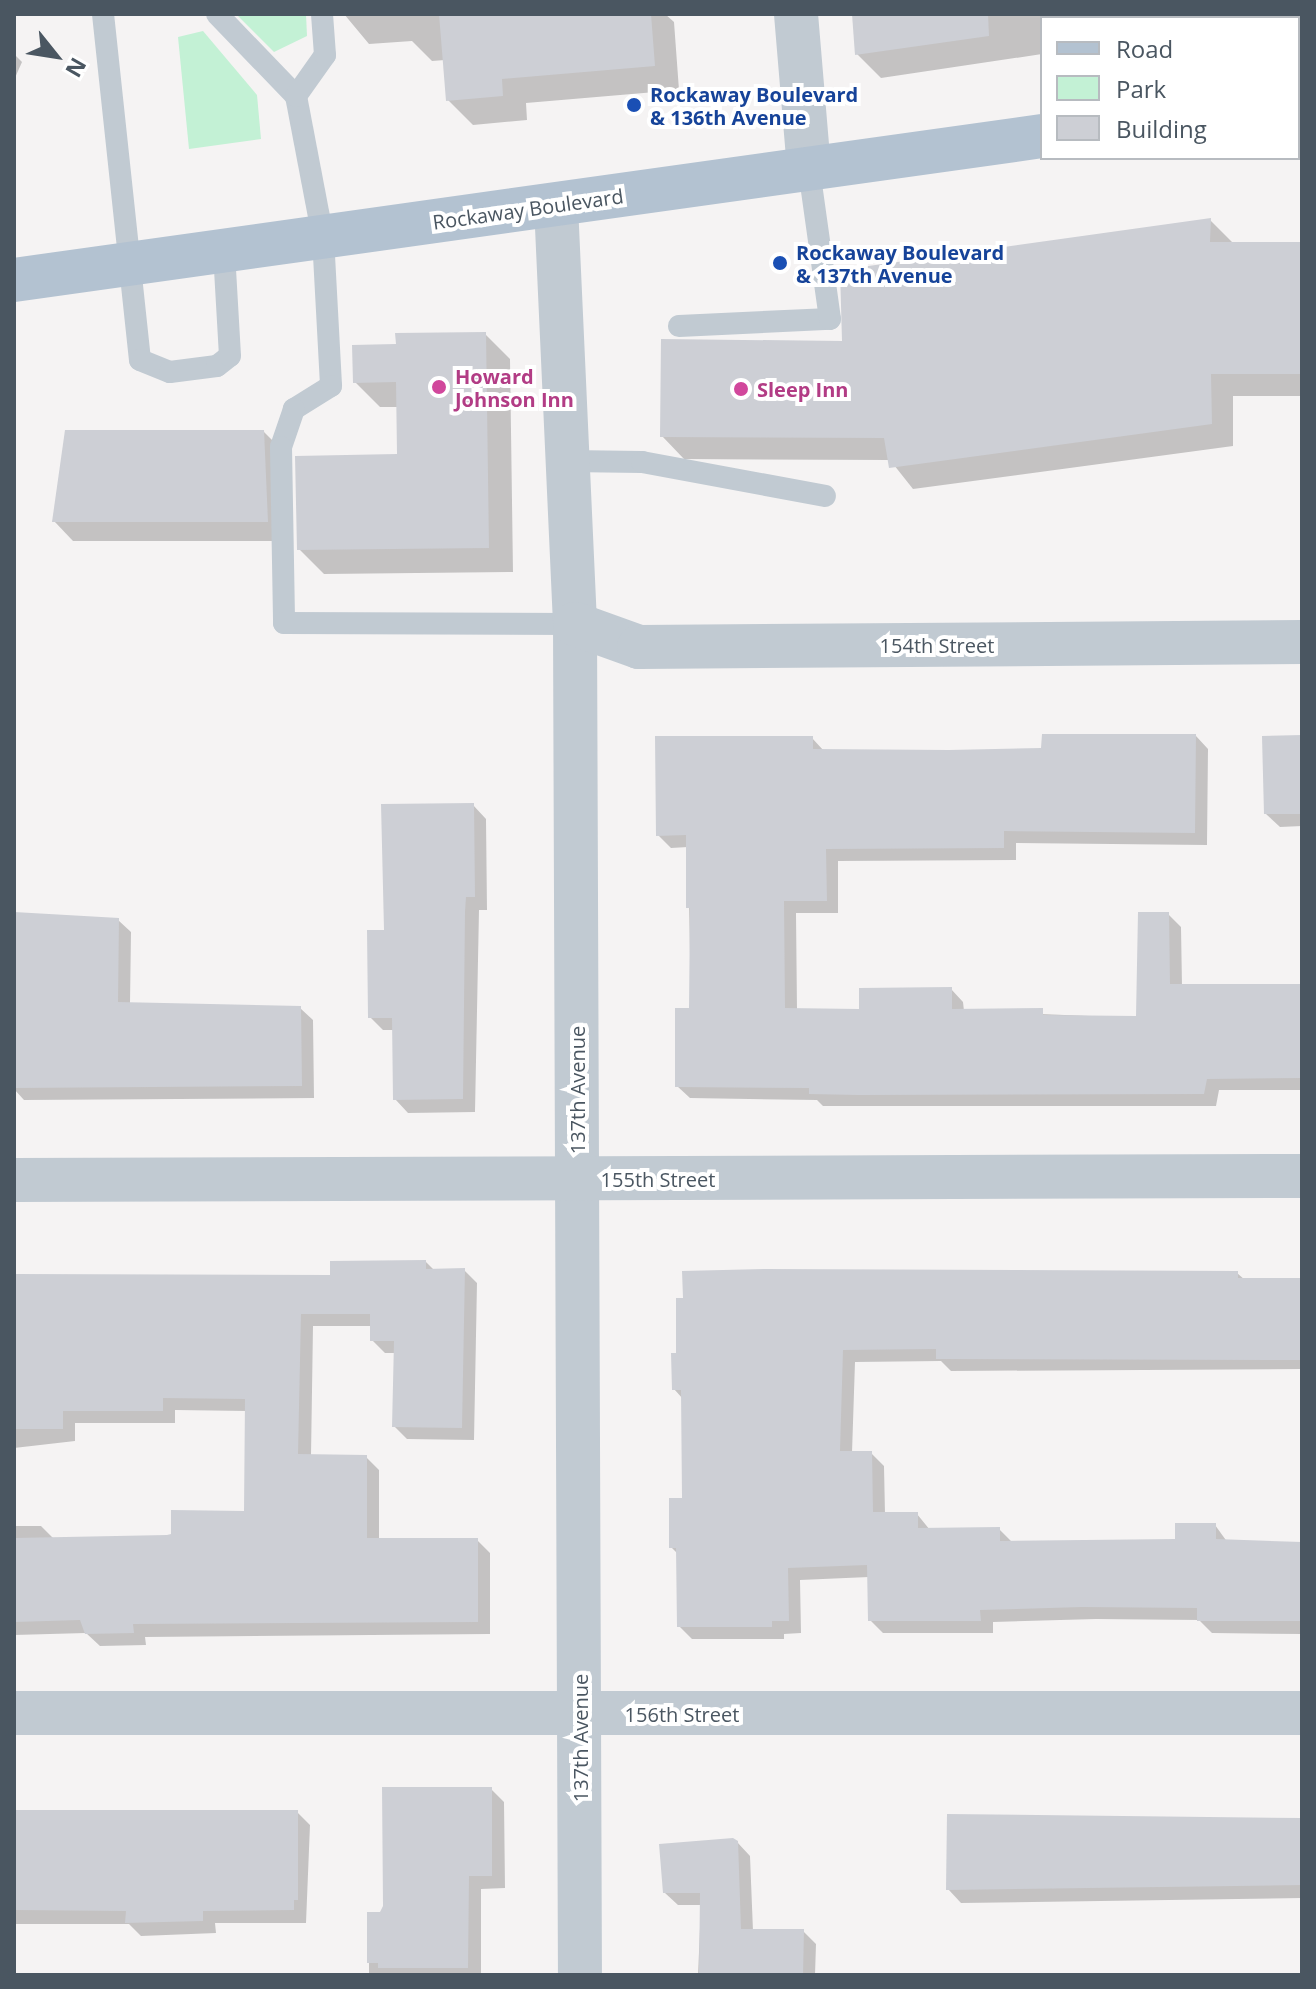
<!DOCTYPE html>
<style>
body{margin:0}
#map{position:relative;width:1316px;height:1989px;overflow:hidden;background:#f5f3f3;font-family:"Open Sans",sans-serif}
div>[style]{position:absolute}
.green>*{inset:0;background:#c3f1d5}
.shadow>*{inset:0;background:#0003}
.building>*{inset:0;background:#cdcfd5}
.service>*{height:22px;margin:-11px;padding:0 11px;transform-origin:11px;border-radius:11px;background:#c1cad2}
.minor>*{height:44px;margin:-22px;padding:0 22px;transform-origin:22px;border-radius:22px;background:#c1cad2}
.primary>*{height:44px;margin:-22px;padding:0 22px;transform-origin:22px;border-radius:22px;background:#b3c2d1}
.dots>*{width:22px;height:22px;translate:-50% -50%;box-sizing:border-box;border:4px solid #fff;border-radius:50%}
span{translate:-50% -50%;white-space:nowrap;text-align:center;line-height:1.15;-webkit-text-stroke:8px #fff;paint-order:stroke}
.transit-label{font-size:20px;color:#164399;font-weight:700}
.left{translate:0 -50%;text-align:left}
.street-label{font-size:20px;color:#4a5661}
.hotel-label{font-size:20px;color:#b23c85;font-weight:700}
.frame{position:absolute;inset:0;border:16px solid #4a5661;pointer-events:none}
.legend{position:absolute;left:1040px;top:16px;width:260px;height:144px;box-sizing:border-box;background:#fff;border:2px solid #b7bbc0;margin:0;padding:10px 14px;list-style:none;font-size:24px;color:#4a5661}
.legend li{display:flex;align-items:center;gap:16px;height:40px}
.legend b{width:40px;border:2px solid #b7bbc0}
.north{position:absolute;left:16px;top:16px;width:80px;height:80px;-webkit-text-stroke:6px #fff;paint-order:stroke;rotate:120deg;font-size:22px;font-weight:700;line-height:32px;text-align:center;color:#4a5661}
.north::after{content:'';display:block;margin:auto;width:28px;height:36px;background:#4a5661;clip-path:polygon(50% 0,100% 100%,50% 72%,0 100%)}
</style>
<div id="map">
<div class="green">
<i style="clip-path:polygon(236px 14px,306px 14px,307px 36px,274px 52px)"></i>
<i style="clip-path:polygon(203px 31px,257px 95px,261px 139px,189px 149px,178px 37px)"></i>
</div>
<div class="shadow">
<i style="clip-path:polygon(344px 14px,665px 14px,674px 22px,679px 90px,526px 103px,527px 120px,473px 125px,448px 100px,445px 60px,432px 61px,412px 41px,369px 44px)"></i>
<i style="clip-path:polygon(854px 14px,1197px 14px,1198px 18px,1042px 18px,1042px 54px,881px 78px,857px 54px)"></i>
<i style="clip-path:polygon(14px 54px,22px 62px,14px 80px)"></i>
<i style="clip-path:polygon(1210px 220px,1232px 242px,1302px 244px,1302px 396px,1233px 396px,1233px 446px,913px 489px,890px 460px,684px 459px,662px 436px,844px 343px)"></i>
<i style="clip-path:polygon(485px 334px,510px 359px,513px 572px,324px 574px,299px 549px,399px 456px,399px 407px,380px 407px,355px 382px)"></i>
<i style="clip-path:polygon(264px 432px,283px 451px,287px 541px,73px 541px,54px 521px)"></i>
<i style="clip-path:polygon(1196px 736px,1208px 749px,1207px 845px,1016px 843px,1016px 860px,838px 861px,838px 913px,796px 913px,797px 1010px,861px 1011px,951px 989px,963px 1002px,964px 1011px,1138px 1018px,1168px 914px,1181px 927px,1182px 986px,1302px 986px,1302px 1090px,1219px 1090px,1216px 1106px,823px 1106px,817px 1100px,690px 1098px,677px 1086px,691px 1010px,688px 847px,671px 848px,658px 835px,812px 738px,824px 751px,1043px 750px)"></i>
<i style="clip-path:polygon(1302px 738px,1302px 826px,1280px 827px,1266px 814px)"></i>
<i style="clip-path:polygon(473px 805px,486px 819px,487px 910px,479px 910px,475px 1112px,408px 1113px,395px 1099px,394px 1030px,383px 1030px,370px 1017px)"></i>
<i style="clip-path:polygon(14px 915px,118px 920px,131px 932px,130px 1004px,300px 1008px,313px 1020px,314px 1098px,24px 1100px,14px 1089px)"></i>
<i style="clip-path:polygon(426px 1262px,434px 1270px,464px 1270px,477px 1283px,474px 1440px,407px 1439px,394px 1426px,396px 1353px,385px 1353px,372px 1340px,372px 1326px,313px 1326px,311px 1456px,366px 1457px,379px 1470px,379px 1540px,477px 1540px,490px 1553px,490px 1634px,145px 1637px,146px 1645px,100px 1646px,86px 1633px,14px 1635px,14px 1526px,41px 1526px,55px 1540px,173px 1536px,246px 1513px,247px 1411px,175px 1410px,175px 1423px,75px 1423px,75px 1441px,14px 1448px,14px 1276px,332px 1277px)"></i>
<i style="clip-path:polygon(1237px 1273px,1245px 1280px,1302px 1281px,1302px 1369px,951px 1371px,941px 1361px,855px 1362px,852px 1453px,871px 1453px,884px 1466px,885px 1514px,917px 1514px,930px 1530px,999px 1529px,1012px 1542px,1177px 1541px,1215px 1525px,1228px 1543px,1302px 1544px,1302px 1634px,1212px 1633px,1199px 1620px,1096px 1619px,993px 1622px,993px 1633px,883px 1633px,870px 1620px,869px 1577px,800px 1580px,801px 1633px,784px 1634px,784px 1639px,692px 1639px,679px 1626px,678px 1554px,671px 1547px,684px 1500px,683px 1399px,674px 1389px,673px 1355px)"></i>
<i style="clip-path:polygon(491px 1789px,504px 1802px,505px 1888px,481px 1889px,481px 1975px,369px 1975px,369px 1914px,381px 1914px)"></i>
<i style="clip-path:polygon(297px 1812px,310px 1825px,306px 1923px,215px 1923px,216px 1933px,141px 1936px,129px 1924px,14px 1924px,14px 1813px)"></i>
<i style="clip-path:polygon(1302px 1819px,1302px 1898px,961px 1903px,948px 1889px)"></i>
<i style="clip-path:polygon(737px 1842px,750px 1856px,753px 1931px,803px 1931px,816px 1944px,815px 1975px,698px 1975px,701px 1905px,678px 1905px,665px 1893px)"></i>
</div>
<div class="building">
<i style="clip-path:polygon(439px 14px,651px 14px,655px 66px,502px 79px,503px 96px,446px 101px)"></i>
<i style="clip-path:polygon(852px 14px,988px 14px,989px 36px,855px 55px)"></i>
<i style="clip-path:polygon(1211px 218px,1210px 242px,1302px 242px,1302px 374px,1211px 374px,1212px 424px,889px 468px,884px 438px,660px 437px,661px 339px,842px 341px,840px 270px)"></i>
<i style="clip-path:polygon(486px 332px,489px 548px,297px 550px,295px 456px,397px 454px,396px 382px,353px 383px,352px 345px,396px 344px,395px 333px)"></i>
<i style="clip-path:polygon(65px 430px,264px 430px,268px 522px,52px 522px)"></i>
<i style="clip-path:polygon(1042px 734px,1196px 734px,1195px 833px,1004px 831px,1004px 848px,826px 849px,827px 901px,784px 901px,785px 1008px,859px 1009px,859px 988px,952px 987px,952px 1009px,1043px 1008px,1043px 1015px,1136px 1016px,1138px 912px,1169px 912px,1170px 984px,1302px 984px,1302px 1078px,1207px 1079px,1204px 1094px,859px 1095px,809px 1094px,809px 1088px,675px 1087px,675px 1008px,689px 1008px,690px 908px,686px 908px,686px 835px,656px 836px,655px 736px,813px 736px,813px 749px,949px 750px,1041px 748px)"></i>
<i style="clip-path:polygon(1302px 735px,1302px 814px,1264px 814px,1262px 736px)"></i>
<i style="clip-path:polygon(474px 803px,475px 897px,466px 897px,465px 912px,463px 1099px,393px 1100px,392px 1018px,368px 1018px,367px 930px,384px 930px,381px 804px)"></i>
<i style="clip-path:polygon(14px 912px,119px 918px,118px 1002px,301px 1006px,302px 1086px,14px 1088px)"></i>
<i style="clip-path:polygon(426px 1260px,426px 1269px,465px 1268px,462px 1428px,392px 1427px,394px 1341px,370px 1341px,370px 1314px,301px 1314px,298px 1454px,367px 1455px,367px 1538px,478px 1538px,478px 1622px,133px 1624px,134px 1633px,85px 1634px,80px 1620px,14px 1622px,14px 1538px,167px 1535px,171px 1534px,171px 1510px,244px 1511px,245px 1399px,163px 1398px,163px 1411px,63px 1411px,63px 1429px,14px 1429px,14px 1274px,330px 1275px,330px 1261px)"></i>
<i style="clip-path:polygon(765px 1269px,1238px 1271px,1238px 1278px,1302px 1278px,1302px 1360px,936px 1359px,936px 1349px,843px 1350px,840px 1451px,872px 1451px,873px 1512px,918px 1512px,918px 1528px,1000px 1527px,1000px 1541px,1175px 1539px,1175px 1523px,1216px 1523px,1216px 1539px,1302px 1542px,1302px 1621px,1197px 1621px,1197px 1608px,1082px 1607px,980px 1610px,981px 1621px,868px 1621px,867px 1565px,788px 1568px,789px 1621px,772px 1621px,772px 1627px,677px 1627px,676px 1548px,669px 1548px,669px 1498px,682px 1498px,681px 1390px,672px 1390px,671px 1353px,676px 1353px,676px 1298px,683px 1298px,682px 1271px)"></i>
<i style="clip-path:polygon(382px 1787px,492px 1787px,492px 1876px,469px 1876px,468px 1968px,378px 1968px,378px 1963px,367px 1963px,367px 1912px,380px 1912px,383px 1906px)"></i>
<i style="clip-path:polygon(14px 1810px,298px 1810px,298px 1900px,294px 1900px,294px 1910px,203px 1911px,203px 1921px,125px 1923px,126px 1911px,14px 1910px)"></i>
<i style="clip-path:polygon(947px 1814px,1302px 1818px,1302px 1885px,946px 1890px)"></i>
<i style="clip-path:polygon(733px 1838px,738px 1841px,741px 1929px,804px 1929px,803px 1975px,699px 1975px,700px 1893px,663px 1893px,659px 1844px)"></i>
</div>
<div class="service">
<i style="left:103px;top:14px;width:348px;rotate:83.9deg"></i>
<i style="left:140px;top:360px;width:32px;rotate:22deg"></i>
<i style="left:170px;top:372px;width:47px;rotate:-7.3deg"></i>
<i style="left:217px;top:366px;width:16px;rotate:-38deg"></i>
<i style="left:230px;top:356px;width:105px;rotate:-93.3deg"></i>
<i style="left:217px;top:14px;width:114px;rotate:46.1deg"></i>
<i style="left:296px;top:96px;width:144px;rotate:79.2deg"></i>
<i style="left:323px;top:237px;width:149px;rotate:86.9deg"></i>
<i style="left:331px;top:386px;width:44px;rotate:148.1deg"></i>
<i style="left:294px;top:409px;width:40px;rotate:108.9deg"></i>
<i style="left:281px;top:447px;width:176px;rotate:89deg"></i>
<i style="left:284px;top:623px;width:291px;rotate:0.2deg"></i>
<i style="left:296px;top:96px;width:50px;rotate:-54.7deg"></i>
<i style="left:325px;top:55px;width:41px;rotate:-94.2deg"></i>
<i style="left:679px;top:326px;width:151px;rotate:-2.7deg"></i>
<i style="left:830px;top:319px;width:150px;rotate:-98deg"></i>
<i style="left:568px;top:461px;width:74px;rotate:0.8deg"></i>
<i style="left:642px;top:462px;width:186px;rotate:10.5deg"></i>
</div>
<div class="minor">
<i style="left:796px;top:14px;width:157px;rotate:85.2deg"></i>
<i style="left:556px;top:205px;width:419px;rotate:87.4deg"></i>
<i style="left:575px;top:624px;width:1351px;rotate:89.79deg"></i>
<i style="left:575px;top:624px;width:68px;rotate:19.8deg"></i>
<i style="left:639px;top:647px;width:663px;rotate:-0.43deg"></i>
<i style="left:14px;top:1180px;width:1288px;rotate:-0.18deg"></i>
<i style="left:14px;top:1713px;width:1288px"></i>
</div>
<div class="primary">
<i style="left:1298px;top:101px;width:4px;rotate:-14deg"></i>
<i style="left:14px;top:280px;width:1038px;rotate:-7.97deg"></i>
</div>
<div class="dots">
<i style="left:634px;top:105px;background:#1a4fb4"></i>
<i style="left:780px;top:263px;background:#1a4fb4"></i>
<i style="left:439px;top:387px;background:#d1479c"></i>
<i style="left:741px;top:389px;background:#d1479c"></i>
</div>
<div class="transit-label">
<span class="left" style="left:650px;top:106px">Rockaway Boulevard<br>&amp; 136th Avenue</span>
<span class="left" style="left:796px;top:264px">Rockaway Boulevard<br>&amp; 137th Avenue</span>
</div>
<div class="street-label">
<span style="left:528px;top:209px;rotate:-8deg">Rockaway Boulevard</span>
<span style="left:937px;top:645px">154th Street</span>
<span style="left:577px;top:1090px;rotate:-90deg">137th Avenue</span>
<span style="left:658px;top:1179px">155th Street</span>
<span style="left:682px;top:1714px">156th Street</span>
<span style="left:580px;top:1738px;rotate:-90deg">137th Avenue</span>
</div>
<div class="hotel-label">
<span class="left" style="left:455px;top:388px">Howard<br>Johnson Inn</span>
<span class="left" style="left:757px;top:389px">Sleep Inn</span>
</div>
<div class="frame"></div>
<ul class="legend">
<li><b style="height:10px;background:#b3c2d1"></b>Road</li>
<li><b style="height:22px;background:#c3f1d5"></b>Park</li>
<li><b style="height:22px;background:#cdcfd5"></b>Building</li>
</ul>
<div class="north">N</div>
</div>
